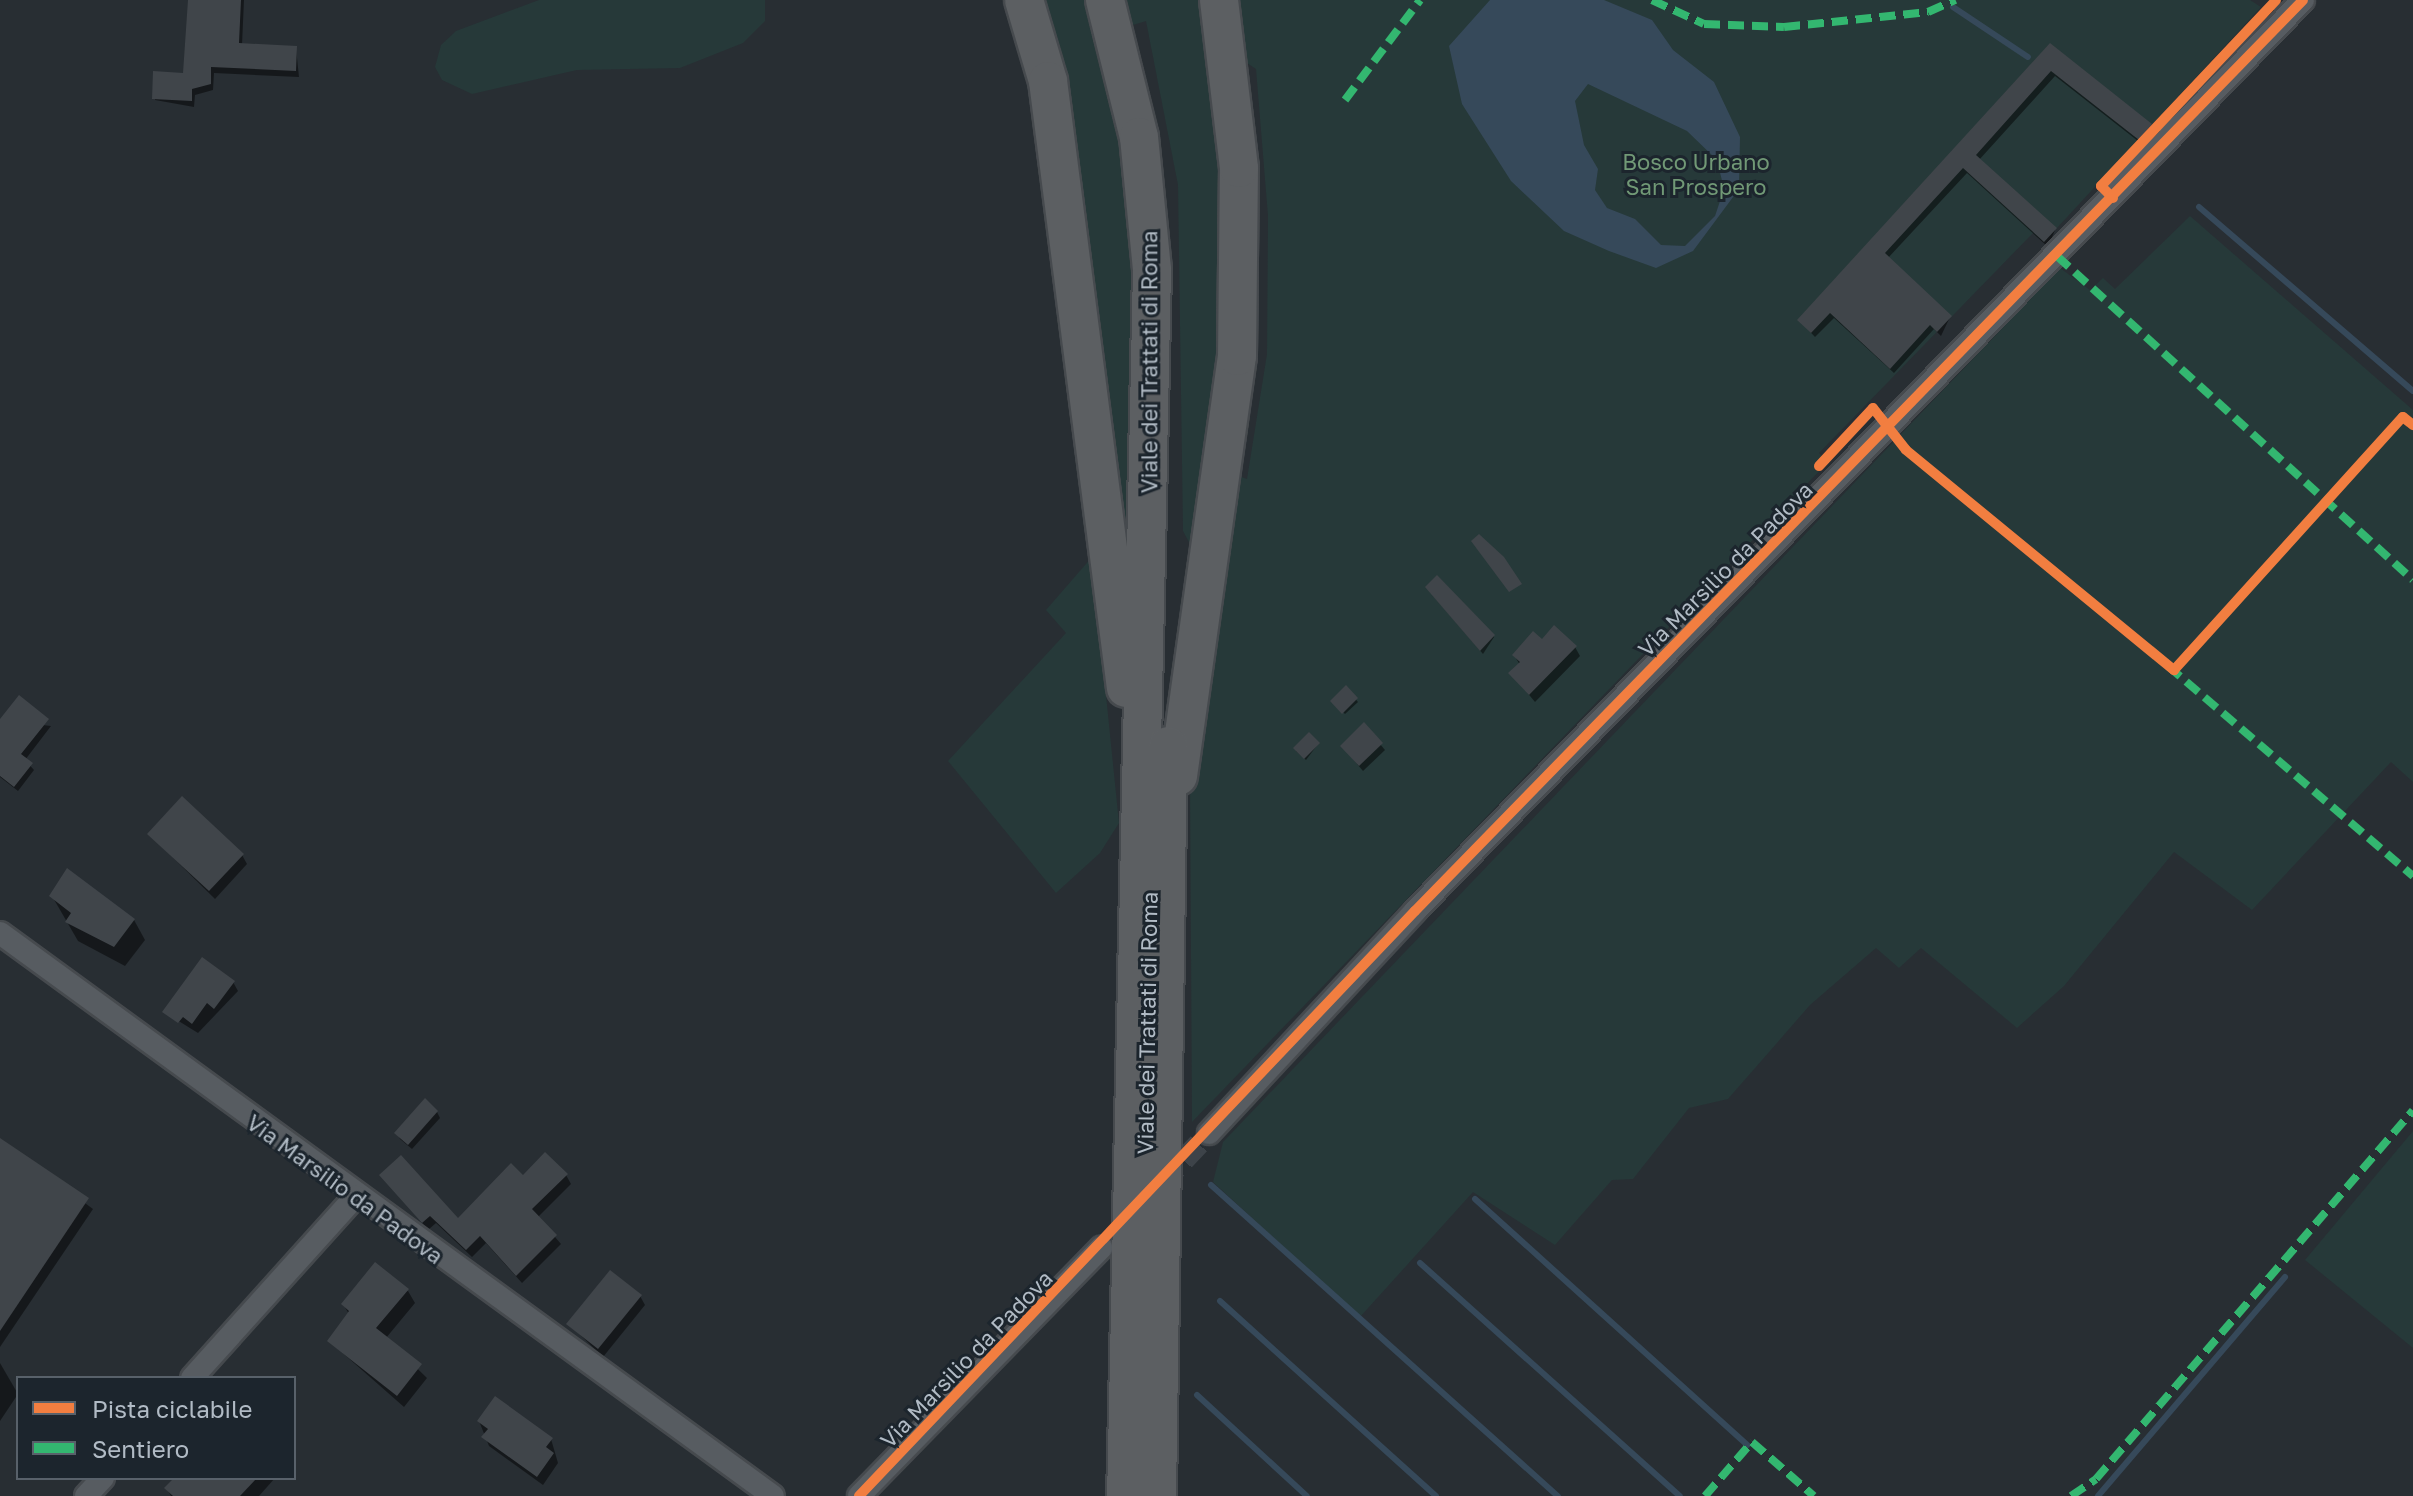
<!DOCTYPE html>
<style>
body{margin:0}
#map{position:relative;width:2413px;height:1496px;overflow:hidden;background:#282e33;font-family:"Golos Text",sans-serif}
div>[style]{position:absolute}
.green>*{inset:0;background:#263939}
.water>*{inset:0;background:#36495a}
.shadow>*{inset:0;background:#0007}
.stream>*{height:6px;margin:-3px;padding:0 3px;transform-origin:3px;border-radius:3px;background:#36495a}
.building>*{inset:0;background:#40454a}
.street-tunnel>*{height:22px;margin-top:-11px;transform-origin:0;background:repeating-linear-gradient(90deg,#3d4349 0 22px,transparent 0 33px)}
.roads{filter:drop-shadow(2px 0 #464a4e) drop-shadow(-2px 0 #464a4e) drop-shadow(0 2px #464a4e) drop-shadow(0 -2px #464a4e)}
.street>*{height:22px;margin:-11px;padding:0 11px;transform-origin:11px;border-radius:11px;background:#575c61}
.highway>*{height:38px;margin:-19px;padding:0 19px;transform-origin:19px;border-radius:19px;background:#5c5f62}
.quiet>*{height:8px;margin-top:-4px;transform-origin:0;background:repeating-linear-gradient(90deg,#33b770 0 16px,transparent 0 24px)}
.cycleway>*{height:10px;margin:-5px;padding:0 5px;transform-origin:5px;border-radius:5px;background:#f27e40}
span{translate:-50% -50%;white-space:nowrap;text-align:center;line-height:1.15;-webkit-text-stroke:6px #1c252d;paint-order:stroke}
.park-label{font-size:22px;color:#719976}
.street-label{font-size:22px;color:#b1bbc5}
.legend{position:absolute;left:16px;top:1376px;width:280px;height:104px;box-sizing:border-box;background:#1c252d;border:2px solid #58616a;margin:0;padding:10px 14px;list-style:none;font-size:24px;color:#b1bbc5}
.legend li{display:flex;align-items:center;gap:16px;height:40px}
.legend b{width:40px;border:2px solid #58616a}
</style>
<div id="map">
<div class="green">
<i style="clip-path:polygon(539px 0,765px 0,765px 21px,743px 43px,680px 68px,577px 70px,472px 94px,442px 80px,435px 67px,441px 45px,456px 31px)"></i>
<i style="clip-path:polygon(1034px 0,1205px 0,1222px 170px,1218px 393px,1191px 546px,1183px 531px,1178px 185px,1146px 21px,1123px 28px,1138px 223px,1127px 562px)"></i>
<i style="clip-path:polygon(1231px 0,2250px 0,2261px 7px,2044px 242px,2033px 233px,1819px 453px,1828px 462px,1192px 1122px,1190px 785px,1233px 474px,1247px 479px,1267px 354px,1268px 216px,1256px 69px,1241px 59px)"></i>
<i style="clip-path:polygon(2190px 216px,2413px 410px,2413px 782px,2391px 762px,2252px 910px,2174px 852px,2064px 986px,2017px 1028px,1921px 948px,1899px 968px,1876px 948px,1810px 1005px,1728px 1099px,1689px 1108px,1633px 1179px,1612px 1180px,1555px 1245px,1473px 1192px,1360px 1317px,1213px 1182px,1223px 1142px,2060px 268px,2090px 290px,2103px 278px,2115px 289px)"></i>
<i style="clip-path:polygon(1092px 557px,1119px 823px,1100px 853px,1056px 893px,948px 761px,1066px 633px,1046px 610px)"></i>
<i style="clip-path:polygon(2413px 1131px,2413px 1348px,2305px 1260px)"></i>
</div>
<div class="water">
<i style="clip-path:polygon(evenodd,1490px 0,1604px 0,1652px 20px,1673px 50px,1714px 82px,1740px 137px,1739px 189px,1693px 251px,1656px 268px,1609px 251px,1564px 231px,1511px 181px,1462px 104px,1449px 46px,1490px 0,1588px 84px,1687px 131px,1717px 160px,1724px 189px,1715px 216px,1685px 246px,1661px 245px,1635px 219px,1607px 208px,1595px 190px,1598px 169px,1584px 145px,1575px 101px,1588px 84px)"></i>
</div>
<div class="shadow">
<i style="clip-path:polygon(189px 0,244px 0,242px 45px,296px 48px,299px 77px,214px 73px,213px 90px,195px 95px,194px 107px,155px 100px,155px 74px,185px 75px)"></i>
<i style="clip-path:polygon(2050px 46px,2150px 125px,2143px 145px,2055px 76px,1979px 160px,2055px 230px,2048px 247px,1967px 173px,1888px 258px,1950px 317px,1941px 336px,1934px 329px,1894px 373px,1834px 318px,1815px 337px,1799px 320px)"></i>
<i style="clip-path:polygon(1437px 578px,1494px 637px,1483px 654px,1430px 592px)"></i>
<i style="clip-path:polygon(1542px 642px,1575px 647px,1580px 656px,1535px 702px,1511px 673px,1520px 665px,1514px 655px)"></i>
<i style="clip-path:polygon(1346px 688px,1358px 702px,1345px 714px,1334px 703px)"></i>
<i style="clip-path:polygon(0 720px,51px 726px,25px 760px,34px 770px,18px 791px,0 777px)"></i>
<i style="clip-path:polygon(1364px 725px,1385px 750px,1363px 771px,1342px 746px)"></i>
<i style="clip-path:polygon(1318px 744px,1306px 760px,1296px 751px)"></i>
<i style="clip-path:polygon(149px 834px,242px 855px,247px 864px,215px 899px)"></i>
<i style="clip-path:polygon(52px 896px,134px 920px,145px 940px,125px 966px,78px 941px)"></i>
<i style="clip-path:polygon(233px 982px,238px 991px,198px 1033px,164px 1012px)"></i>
<i style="clip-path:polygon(437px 1112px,440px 1118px,412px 1149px,400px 1139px,397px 1133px)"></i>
<i style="clip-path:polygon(0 1140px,93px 1209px,0 1347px)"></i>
<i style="clip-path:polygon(382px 1175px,458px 1221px,523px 1177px,566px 1175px,571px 1184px,538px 1217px,561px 1244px,522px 1283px,486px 1243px,472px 1257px,436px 1223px,428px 1230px)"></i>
<i style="clip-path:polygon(408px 1291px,415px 1303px,386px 1338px,427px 1378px,404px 1407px,329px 1341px,349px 1314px,343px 1304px)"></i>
<i style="clip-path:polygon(640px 1296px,645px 1305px,603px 1357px,569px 1324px)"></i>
<i style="clip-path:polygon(0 1363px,18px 1394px,0 1421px)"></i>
<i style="clip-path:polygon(479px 1421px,551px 1439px,558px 1463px,543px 1485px,489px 1446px)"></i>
<i style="clip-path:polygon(176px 1478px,275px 1478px,259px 1496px,171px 1496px,167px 1489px)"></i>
</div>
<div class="stream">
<i style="left:1953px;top:7px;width:90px;rotate:33.7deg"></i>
<i style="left:2199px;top:207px;width:282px;rotate:40.7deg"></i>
<i style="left:1211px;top:1185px;width:466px;rotate:41.9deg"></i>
<i style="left:1475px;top:1199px;width:367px;rotate:42.1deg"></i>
<i style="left:1420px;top:1263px;width:349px;rotate:41.9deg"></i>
<i style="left:1220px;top:1301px;width:291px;rotate:42.1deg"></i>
<i style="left:1197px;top:1395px;width:149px;rotate:42.6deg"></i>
<i style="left:2098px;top:1496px;width:288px;rotate:-49.5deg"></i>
</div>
<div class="building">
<i style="clip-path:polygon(188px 0,241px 0,239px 43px,297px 46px,296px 71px,211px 67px,211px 84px,192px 89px,192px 101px,152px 99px,153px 71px,183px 73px)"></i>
<i style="clip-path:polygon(2050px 43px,2152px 124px,2139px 140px,2051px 71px,1976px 155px,2057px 228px,2044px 242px,1963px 168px,1885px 253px,1952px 316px,1937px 332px,1930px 325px,1890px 369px,1830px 313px,1811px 333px,1797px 320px)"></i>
<i style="clip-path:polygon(1479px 534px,1504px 557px,1522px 584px,1509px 592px,1471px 541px)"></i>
<i style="clip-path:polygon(1437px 575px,1495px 635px,1480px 651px,1425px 587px)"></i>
<i style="clip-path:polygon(1554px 625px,1577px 646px,1529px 695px,1508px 673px,1520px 662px,1512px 655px,1533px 631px,1542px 639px)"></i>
<i style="clip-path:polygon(1346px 685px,1358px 698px,1342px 714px,1330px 701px)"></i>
<i style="clip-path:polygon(19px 695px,49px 719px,21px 754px,33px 763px,14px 787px,0 776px,0 719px)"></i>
<i style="clip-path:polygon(1364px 722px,1383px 743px,1359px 766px,1340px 746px)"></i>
<i style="clip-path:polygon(1309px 732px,1320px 743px,1304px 759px,1293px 748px)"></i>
<i style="clip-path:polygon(182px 796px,244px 854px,209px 891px,147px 834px)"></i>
<i style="clip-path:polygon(67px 868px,135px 919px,114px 947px,65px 922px,71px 913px,49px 896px)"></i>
<i style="clip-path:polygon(202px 957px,235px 981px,214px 1009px,207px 1003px,192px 1024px,183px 1017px,178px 1023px,162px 1012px)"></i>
<i style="clip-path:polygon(425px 1098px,438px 1111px,408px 1145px,394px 1133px)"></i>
<i style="clip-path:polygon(0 1138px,89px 1198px,0 1331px)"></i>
<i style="clip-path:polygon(545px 1152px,568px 1174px,532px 1209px,557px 1235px,516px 1276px,480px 1236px,466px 1250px,430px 1216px,422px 1223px,379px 1175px,401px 1155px,458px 1218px,511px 1163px,523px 1175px)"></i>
<i style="clip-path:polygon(375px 1262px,409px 1289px,376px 1328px,422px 1364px,397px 1396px,327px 1341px,349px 1311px,341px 1304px)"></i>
<i style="clip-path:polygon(610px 1270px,642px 1295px,598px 1349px,566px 1324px)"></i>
<i style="clip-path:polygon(495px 1396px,553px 1438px,546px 1447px,554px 1453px,537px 1477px,481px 1437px,488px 1429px,477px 1421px)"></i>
<i style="clip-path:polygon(174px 1478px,257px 1478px,240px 1496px,173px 1496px,164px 1488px)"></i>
</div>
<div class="street-tunnel">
<i style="left:1161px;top:1184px;width:70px;rotate:-46.7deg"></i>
</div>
<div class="roads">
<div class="street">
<i style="left:0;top:933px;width:956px;rotate:36.07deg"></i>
<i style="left:1209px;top:1133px;width:303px;rotate:-47.1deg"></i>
<i style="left:1415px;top:911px;width:1272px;rotate:-45.73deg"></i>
<i style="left:192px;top:1378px;width:244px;rotate:-48deg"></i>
<i style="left:86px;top:1496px;width:25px;rotate:-47deg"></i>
<i style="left:859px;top:1496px;width:347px;rotate:-45.7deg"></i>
</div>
<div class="highway">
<i style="left:1024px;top:0;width:84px;rotate:73.5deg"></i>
<i style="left:1048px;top:81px;width:612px;rotate:82.68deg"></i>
<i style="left:1105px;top:0;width:141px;rotate:76.1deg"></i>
<i style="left:1139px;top:137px;width:134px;rotate:84.4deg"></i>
<i style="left:1152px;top:270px;width:1226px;rotate:91.21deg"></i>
<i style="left:1178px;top:776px;width:424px;rotate:-82deg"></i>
<i style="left:1237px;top:356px;width:188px;rotate:-89.4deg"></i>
<i style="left:1239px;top:168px;width:169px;rotate:-96.8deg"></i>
<i style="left:1157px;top:1496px;width:750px;rotate:-89.16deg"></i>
</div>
</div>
<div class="quiet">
<i style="left:1652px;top:0;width:57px;rotate:24.8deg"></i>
<i style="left:1704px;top:24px;width:80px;rotate:2.1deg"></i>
<i style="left:1784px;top:27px;width:145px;rotate:-5.9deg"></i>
<i style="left:1928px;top:12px;width:30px;rotate:-24deg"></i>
<i style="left:1345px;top:100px;width:125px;rotate:-53.1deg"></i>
<i style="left:2057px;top:256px;width:481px;rotate:42.3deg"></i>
<i style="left:2168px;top:666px;width:323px;rotate:40.6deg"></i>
<i style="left:1705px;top:1496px;width:72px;rotate:-49deg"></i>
<i style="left:1752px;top:1442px;width:82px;rotate:41.1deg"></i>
<i style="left:2071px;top:1496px;width:30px;rotate:-34deg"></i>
<i style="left:2096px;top:1479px;width:486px;rotate:-49.3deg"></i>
</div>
<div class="cycleway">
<i style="left:2113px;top:198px;width:17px;rotate:-135deg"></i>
<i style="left:2101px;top:186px;width:255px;rotate:-46.7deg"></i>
<i style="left:1819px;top:466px;width:79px;rotate:-47deg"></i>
<i style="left:1873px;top:408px;width:53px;rotate:51.8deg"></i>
<i style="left:1906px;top:450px;width:347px;rotate:39.4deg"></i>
<i style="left:2174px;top:670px;width:341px;rotate:-47.9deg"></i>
<i style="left:2403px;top:417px;width:13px;rotate:39deg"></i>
<i style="left:859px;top:1496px;width:807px;rotate:-46.46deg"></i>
<i style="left:1415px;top:911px;width:1272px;rotate:-45.73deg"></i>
</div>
<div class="park-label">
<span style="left:1696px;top:174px">Bosco Urbano<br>San Prospero</span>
</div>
<div class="street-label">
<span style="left:1149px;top:362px;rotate:-90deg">Viale dei Trattati di Roma</span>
<span style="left:1725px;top:569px;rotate:-45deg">Via Marsilio da Padova</span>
<span style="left:1147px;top:1023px;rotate:-89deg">Viale dei Trattati di Roma</span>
<span style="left:345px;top:1189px;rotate:36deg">Via Marsilio da Padova</span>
<span style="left:966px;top:1359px;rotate:-46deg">Via Marsilio da Padova</span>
</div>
<ul class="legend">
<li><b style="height:10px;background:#f27e40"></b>Pista ciclabile</li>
<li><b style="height:10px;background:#33b770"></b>Sentiero</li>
</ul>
</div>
